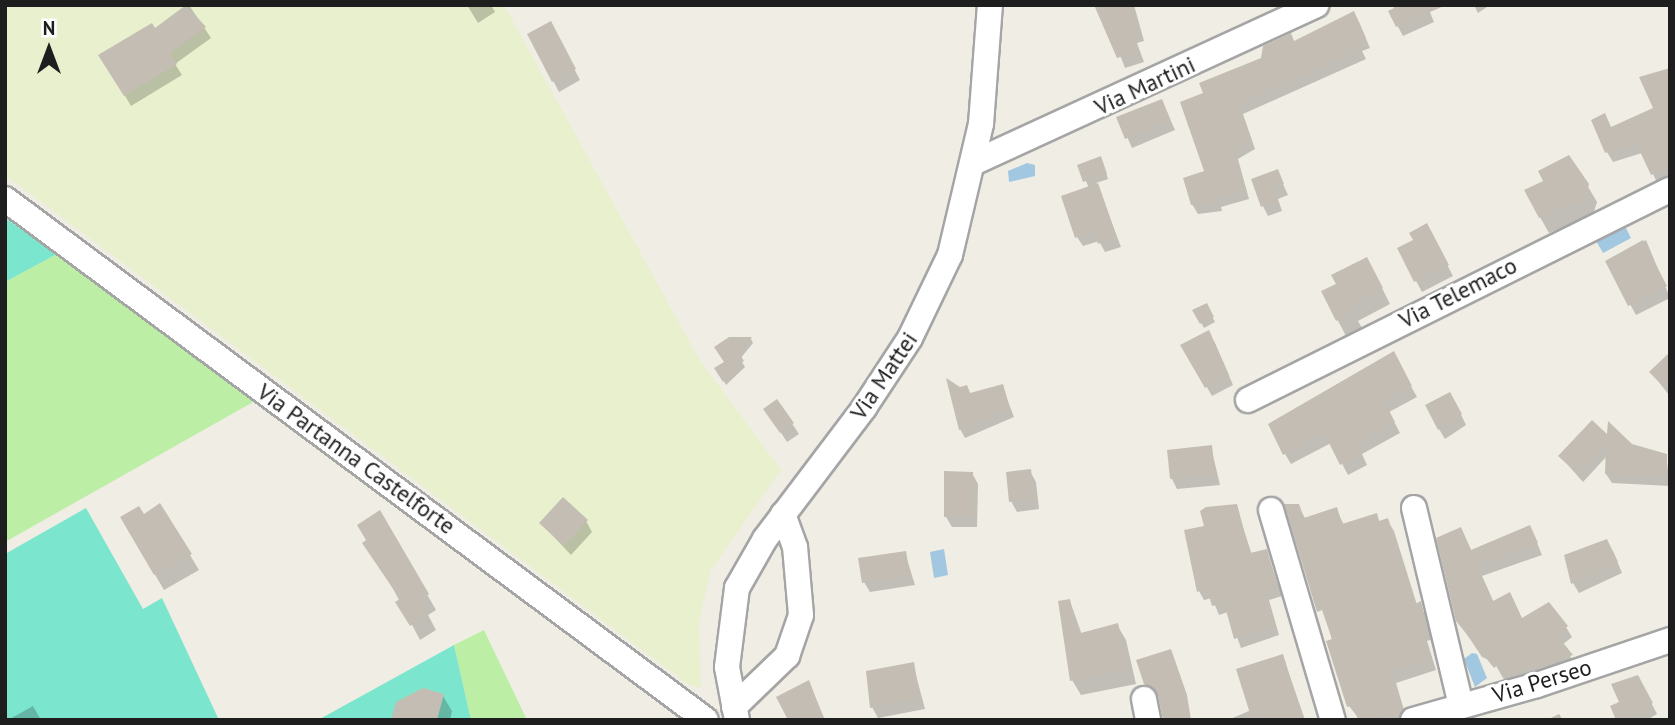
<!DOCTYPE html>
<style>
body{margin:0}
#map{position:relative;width:1675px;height:725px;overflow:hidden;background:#f0eee4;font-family:"PT Sans",sans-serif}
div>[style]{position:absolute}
.farmland>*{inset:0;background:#e8f0ce}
.grass>*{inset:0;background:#bdeea6}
.pitch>*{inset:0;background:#7ce5ce}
.water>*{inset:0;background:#a1c7e1}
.shadow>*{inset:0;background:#0003}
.building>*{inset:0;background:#c4bdb3}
.roads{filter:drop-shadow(2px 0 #a5a5a5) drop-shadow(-2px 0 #a5a5a5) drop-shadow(0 2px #a5a5a5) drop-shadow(0 -2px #a5a5a5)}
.minor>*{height:24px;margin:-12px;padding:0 12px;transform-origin:12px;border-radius:12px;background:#fff}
span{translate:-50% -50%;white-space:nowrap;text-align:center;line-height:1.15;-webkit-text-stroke:6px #fff;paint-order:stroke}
.street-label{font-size:23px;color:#1e1e1e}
.frame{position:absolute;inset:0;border:7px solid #1e1e1e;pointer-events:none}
.north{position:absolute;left:14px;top:14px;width:70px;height:70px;-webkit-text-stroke:5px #fff;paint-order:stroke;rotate:0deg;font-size:19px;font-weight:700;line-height:28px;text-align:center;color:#1e1e1e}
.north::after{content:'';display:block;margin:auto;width:24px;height:32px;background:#1e1e1e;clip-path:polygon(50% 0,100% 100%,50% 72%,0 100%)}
</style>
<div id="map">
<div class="farmland">
<i style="clip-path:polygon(5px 5px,504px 5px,699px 359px,781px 470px,710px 571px,699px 623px,701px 688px,688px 684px,5px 175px)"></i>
</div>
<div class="grass">
<i style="clip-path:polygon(57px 254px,255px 401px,5px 542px,5px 282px)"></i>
<i style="clip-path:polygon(484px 630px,527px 720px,471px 720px,454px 645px)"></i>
</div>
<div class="pitch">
<i style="clip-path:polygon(5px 218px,57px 254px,5px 282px)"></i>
<i style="clip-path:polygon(86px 508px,143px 609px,162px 598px,219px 720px,5px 720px,5px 554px)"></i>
<i style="clip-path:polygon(454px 645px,471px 720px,318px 720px)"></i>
</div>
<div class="water">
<i style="clip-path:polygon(1027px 163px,1035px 165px,1035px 176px,1009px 182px,1008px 171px)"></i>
<i style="clip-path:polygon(1624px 224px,1631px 238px,1603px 253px,1595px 239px)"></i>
<i style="clip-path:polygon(944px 549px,948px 575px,934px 578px,930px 552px)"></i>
<i style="clip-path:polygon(1472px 653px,1477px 654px,1487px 678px,1475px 687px,1464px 659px)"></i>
</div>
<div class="shadow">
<i style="clip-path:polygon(189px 5px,211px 38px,175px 64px,182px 75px,131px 106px,101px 55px,155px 30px)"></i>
<i style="clip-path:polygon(491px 5px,495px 12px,478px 23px,467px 5px)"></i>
<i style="clip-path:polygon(1101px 5px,1134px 5px,1144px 41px,1137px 43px,1144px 62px,1125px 68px)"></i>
<i style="clip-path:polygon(1393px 5px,1427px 5px,1434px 22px,1403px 36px,1390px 12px,1395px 10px)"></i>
<i style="clip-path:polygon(1474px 5px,1490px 5px,1478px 13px)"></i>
<i style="clip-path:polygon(1359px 22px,1370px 48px,1362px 51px,1366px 59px,1243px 114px,1255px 149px,1238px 159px,1249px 199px,1221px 207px,1222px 211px,1198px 214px,1192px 204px,1206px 173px,1206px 94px,1263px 59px)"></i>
<i style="clip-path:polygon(556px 34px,580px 80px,559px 92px,529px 35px)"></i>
<i style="clip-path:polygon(1670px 73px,1669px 179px,1658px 184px,1642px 153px,1613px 162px,1607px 152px,1612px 129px,1655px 109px)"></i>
<i style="clip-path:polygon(1166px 110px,1175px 130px,1132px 148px,1119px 118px)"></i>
<i style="clip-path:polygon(1103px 163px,1108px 179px,1096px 183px,1121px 247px,1105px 252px,1099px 241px,1083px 246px,1077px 237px,1089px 188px,1079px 166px)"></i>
<i style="clip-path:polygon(1277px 171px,1288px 195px,1278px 199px,1282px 211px,1268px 216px,1263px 206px)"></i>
<i style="clip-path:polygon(1587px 185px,1597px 202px,1593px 215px,1549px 233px,1540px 217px)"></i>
<i style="clip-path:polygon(1432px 236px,1453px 276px,1422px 292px,1399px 249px)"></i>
<i style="clip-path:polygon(1646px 240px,1670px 298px,1636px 315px,1607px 262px)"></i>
<i style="clip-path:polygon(1375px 274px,1390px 304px,1358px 321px,1362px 328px,1346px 336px,1323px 292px)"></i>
<i style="clip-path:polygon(1206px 305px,1215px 322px,1204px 328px,1195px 311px)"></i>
<i style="clip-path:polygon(730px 339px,751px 339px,753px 343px,740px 359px,745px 367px,726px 385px,717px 369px,726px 363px)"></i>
<i style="clip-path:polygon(1214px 341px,1233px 385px,1212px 396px,1183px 346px)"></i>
<i style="clip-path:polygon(1393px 354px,1417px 397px,1389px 412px,1400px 433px,1362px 454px,1367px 465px,1348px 475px,1331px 443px,1291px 464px,1285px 454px)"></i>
<i style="clip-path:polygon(1670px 354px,1670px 394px,1669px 395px,1651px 372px)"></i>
<i style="clip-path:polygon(1002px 386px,1014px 417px,965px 438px,960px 429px,960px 389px,967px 387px,971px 395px)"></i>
<i style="clip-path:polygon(777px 401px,799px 434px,787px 442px,772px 419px)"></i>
<i style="clip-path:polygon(1456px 404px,1466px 425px,1445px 439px,1439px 429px)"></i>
<i style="clip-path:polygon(1608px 438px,1666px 455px,1670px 486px,1612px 483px,1606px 474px,1607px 456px,1583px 482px,1560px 456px)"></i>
<i style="clip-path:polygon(1211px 447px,1220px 485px,1177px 489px,1172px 479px)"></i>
<i style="clip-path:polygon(1030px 471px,1036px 482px,1039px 509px,1017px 512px,1011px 501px)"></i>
<i style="clip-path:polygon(946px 473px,972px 473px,978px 484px,977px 527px,952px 527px,946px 517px)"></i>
<i style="clip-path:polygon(1236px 506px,1252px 555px,1266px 551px,1282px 596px,1269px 600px,1279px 635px,1241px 648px,1228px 612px,1219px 615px,1212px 598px,1204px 600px,1199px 591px,1206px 527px)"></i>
<i style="clip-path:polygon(1298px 506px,1305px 518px,1336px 509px,1344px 525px,1376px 515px,1380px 522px,1387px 520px,1394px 531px,1417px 605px,1427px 615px,1433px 639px,1427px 641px,1436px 670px,1396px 683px,1407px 720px,1360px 720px,1349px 706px)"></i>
<i style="clip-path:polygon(380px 513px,436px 610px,428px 615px,436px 630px,420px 640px,368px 541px)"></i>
<i style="clip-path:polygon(143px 516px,190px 555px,199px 570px,164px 590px,122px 518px)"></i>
<i style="clip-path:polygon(586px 521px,592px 532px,571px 555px,541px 523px)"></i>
<i style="clip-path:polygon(1461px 529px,1472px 552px,1535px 538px,1542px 555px,1482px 576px,1494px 603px,1522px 619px,1566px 627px,1572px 637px,1562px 645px,1577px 666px,1516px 688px,1503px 678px,1494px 662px,1482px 657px,1458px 621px)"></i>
<i style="clip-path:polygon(1613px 551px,1622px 573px,1579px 593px,1573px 583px)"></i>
<i style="clip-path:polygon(905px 553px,915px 585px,870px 592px,864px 582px)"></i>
<i style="clip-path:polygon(1070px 601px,1082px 635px,1117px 625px,1126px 640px,1136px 684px,1081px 695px,1072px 680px)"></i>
<i style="clip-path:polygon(1283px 656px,1305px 720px,1228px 720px,1251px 710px)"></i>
<i style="clip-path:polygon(913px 664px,925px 709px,878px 718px,872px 707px)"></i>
<i style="clip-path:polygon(1638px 677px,1657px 714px,1647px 720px,1617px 720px,1621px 703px)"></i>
<i style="clip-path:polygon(809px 682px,825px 720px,788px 720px)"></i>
<i style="clip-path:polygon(443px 696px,452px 711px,450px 720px,393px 720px)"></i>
<i style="clip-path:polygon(33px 706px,41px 720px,8px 720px)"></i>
<i style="clip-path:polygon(1559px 714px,1563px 720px,1547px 720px)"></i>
</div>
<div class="building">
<i style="clip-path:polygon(186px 5px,206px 27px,170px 53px,177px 64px,124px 96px,98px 55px,152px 23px,155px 28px)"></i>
<i style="clip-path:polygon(1094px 5px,1130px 5px,1139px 29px,1132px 32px,1139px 51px,1117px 58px)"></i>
<i style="clip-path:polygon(1400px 5px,1446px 5px,1396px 27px,1388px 11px)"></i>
<i style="clip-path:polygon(1354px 11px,1366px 38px,1358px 41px,1362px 49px,1239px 104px,1251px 139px,1233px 149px,1245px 189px,1217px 197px,1218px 202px,1191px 205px,1183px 178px,1204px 171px,1180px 102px,1203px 93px,1199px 83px,1261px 58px,1263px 46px,1291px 33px,1294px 41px)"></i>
<i style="clip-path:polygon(551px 21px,576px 69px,552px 82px,527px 34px)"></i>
<i style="clip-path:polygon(1670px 68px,1670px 167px,1651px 175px,1636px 143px,1605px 153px,1591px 120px,1605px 113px,1611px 127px,1653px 108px,1639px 77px)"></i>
<i style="clip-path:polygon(1162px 99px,1171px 121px,1125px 139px,1116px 117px)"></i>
<i style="clip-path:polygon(1569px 155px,1589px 184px,1585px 199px,1539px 218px,1524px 190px,1543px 181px,1538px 171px)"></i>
<i style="clip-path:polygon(1101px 156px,1107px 174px,1083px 182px,1077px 165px)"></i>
<i style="clip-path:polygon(1278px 169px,1284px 184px,1273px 188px,1278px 201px,1261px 207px,1251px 179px)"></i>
<i style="clip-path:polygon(1098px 183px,1117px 237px,1098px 244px,1094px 231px,1075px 238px,1061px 196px)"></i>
<i style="clip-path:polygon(1427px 223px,1449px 265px,1414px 282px,1397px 248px,1413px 240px,1409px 233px)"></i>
<i style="clip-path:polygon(1643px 240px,1667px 286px,1628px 306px,1605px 261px)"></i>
<i style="clip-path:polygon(1367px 257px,1383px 288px,1350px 304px,1354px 312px,1336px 321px,1321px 291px,1336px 284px,1331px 275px)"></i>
<i style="clip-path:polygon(1207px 303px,1214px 317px,1200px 324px,1192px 310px)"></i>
<i style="clip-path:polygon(1209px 330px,1229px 375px,1205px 388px,1180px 345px)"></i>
<i style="clip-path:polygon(729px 337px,752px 337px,739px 353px,744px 361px,734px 368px,737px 372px,723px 382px,714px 368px,724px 362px,714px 347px)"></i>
<i style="clip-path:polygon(1394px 351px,1412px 386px,1384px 401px,1395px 422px,1357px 443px,1362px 454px,1340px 465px,1324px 433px,1283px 455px,1268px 424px)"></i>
<i style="clip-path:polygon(1670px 352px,1670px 381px,1661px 384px,1649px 372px)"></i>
<i style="clip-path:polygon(946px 378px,960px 387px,967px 385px,970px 393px,1003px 384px,1010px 408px,959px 430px)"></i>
<i style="clip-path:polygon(1450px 392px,1462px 414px,1438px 430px,1425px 405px)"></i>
<i style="clip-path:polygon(777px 399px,794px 423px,780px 433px,763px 409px)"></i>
<i style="clip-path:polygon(1592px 420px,1607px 434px,1608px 421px,1632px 444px,1667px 454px,1667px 477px,1605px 474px,1606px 442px,1577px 473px,1558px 456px)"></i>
<i style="clip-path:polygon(1212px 445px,1215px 475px,1170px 479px,1167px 450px)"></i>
<i style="clip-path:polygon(1031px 469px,1034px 499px,1009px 502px,1006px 472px)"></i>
<i style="clip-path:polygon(944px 471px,973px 472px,972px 517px,944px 517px)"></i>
<i style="clip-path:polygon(563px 497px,588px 520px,564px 546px,539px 523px)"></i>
<i style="clip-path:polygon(160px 503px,192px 554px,154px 575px,120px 517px,139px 506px,144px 514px)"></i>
<i style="clip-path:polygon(1237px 504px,1250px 553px,1267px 549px,1278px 587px,1265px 590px,1275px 626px,1234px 639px,1224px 603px,1212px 606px,1207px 588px,1197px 592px,1184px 530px,1204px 526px,1200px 511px,1206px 507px)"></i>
<i style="clip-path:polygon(1284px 504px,1299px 504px,1304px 518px,1337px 507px,1342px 524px,1377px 513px,1379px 521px,1388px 518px,1415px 604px,1421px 601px,1427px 627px,1422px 629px,1431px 658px,1390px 671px,1403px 709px,1399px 715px,1358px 720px,1353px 705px,1347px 707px,1326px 641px,1332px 639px,1322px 610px,1317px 612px)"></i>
<i style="clip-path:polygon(380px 510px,429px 594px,420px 600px,429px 614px,410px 626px,395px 602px,400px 599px,362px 543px,366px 540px,357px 525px)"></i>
<i style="clip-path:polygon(1530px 525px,1538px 543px,1477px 565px,1493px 601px,1510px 592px,1522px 618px,1549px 602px,1568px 626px,1556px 634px,1573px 655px,1509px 677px,1498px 665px,1494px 668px,1456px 621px,1436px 538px,1461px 527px,1471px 550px)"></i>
<i style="clip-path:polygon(1607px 539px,1618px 562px,1571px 584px,1564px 555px)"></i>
<i style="clip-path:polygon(906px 551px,910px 575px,862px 583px,858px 558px)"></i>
<i style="clip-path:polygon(1070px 599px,1077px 634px,1118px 623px,1129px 669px,1070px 681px,1058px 601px)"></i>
<i style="clip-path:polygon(1171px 649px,1187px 695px,1191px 720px,1163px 720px,1158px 696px,1144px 684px,1136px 660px)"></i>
<i style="clip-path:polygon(1283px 654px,1303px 720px,1252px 720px,1236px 669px)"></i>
<i style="clip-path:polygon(914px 662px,920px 699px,870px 708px,866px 671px)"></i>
<i style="clip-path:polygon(1638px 675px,1653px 703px,1642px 707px,1646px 715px,1616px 720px,1610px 706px,1619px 702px,1611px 684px)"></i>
<i style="clip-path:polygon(809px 680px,824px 720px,788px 720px,776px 697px)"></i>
<i style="clip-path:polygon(423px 688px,444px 694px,437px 720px,391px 720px,396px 702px)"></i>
</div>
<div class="roads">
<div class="minor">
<i style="left:973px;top:163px;width:378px;rotate:-24.7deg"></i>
<i style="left:5px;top:199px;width:873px;rotate:36.62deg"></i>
<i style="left:1248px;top:400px;width:471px;rotate:-26.5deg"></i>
<i style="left:1414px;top:508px;width:203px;rotate:76.6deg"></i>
<i style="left:1271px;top:510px;width:219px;rotate:73.6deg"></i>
<i style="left:1144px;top:699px;width:21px;rotate:79deg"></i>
<i style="left:734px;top:707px;width:74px;rotate:-43.9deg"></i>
<i style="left:787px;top:656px;width:43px;rotate:-71.1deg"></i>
<i style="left:801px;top:615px;width:68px;rotate:-95deg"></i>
<i style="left:795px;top:547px;width:35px;rotate:-110deg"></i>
<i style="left:737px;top:720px;width:54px;rotate:-100.7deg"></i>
<i style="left:727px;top:667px;width:80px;rotate:-82.8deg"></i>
<i style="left:737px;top:588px;width:56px;rotate:-60.3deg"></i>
<i style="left:765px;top:539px;width:164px;rotate:-52.9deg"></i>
<i style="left:864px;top:408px;width:84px;rotate:-56.7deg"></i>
<i style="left:910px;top:338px;width:92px;rotate:-64.3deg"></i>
<i style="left:950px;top:255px;width:135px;rotate:-76.7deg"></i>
<i style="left:981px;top:124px;width:119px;rotate:-85.7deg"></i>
<i style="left:1413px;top:720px;width:129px;rotate:-15.8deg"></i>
<i style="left:1537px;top:685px;width:140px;rotate:-18.7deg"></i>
</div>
</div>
<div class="street-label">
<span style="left:1145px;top:86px;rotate:-25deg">Via Martini</span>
<span style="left:1458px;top:293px;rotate:-27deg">Via Telemaco</span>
<span style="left:884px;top:376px;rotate:-56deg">Via Mattei</span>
<span style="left:356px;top:459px;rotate:36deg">Via Partanna Castelforte</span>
<span style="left:1542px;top:681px;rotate:-17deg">Via Perseo</span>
</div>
<div class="frame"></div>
<div class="north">N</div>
</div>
